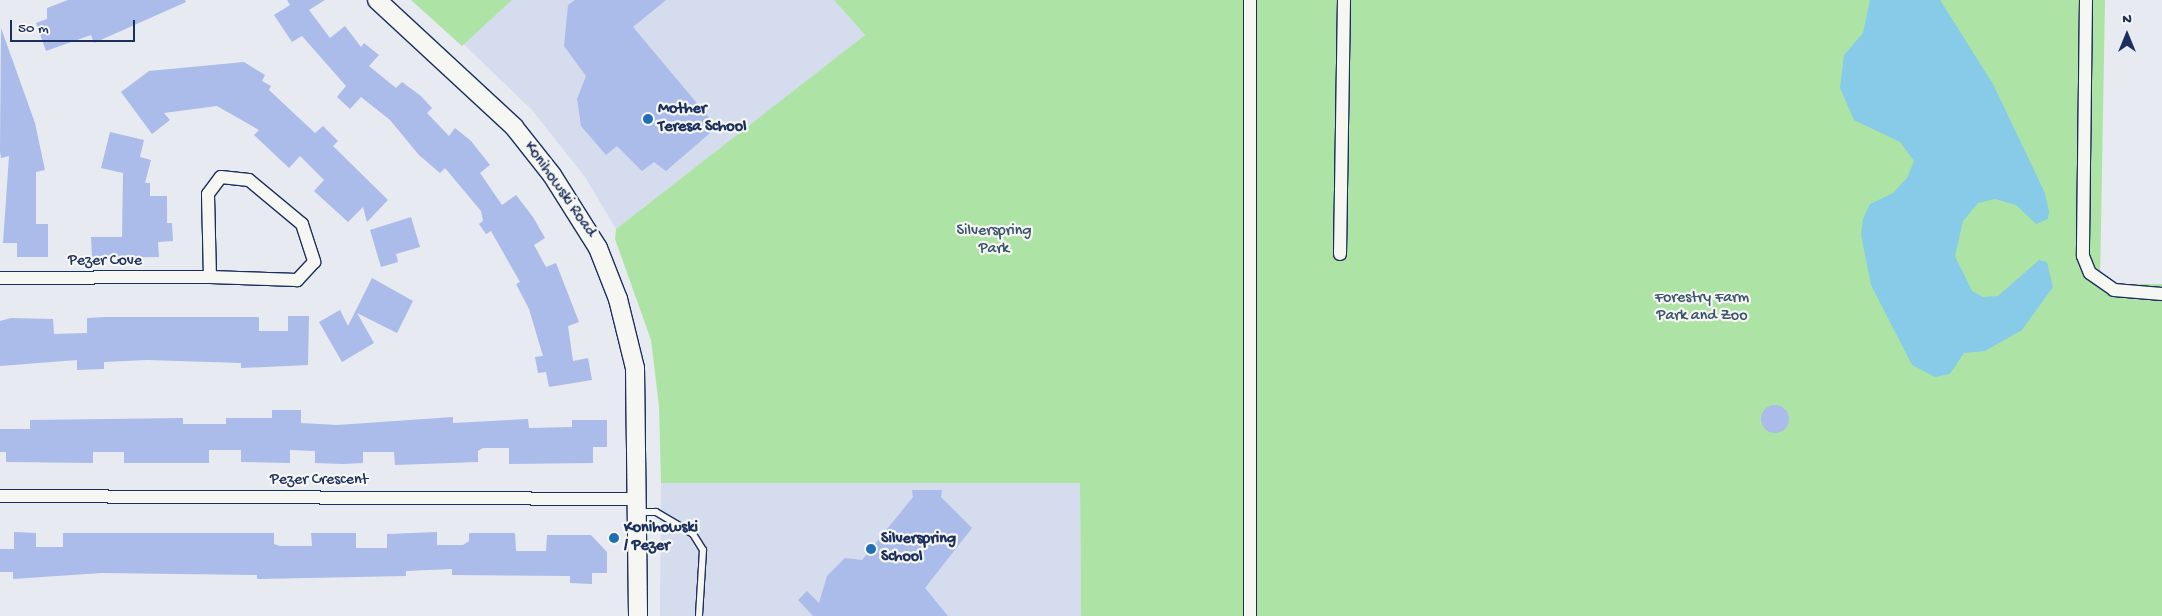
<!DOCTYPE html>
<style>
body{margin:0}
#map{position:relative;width:2162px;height:616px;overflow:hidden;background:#e7eaf0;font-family:"Gochi Hand",sans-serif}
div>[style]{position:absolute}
.built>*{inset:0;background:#d5dcee}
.green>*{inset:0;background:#aee3a6}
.water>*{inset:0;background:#87cbe8}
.building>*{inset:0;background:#abbbea}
.round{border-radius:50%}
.roads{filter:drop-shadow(1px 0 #1b2f5e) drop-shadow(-1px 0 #1b2f5e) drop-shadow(0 1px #1b2f5e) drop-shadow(0 -1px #1b2f5e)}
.lane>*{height:6px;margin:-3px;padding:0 3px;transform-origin:3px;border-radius:3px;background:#f6f6f2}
.street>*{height:12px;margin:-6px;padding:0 6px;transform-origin:6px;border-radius:6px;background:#f6f6f2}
.secondary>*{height:18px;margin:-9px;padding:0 9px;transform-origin:9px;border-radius:9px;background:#f6f6f2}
.dots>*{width:14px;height:14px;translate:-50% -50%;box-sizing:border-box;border:2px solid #f6f6f2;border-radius:50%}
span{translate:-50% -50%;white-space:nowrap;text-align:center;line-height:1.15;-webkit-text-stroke:4.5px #f6f6f2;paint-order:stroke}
.poi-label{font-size:16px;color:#1b2f5e;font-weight:700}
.left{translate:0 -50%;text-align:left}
.street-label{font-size:16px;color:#1b2f5e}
.park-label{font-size:16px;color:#38536c}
.north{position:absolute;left:2102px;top:10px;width:50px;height:50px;-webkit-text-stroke:4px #f6f6f2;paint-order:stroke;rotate:0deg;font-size:14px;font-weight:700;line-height:20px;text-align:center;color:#1b2f5e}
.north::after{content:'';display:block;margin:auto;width:18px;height:22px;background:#1b2f5e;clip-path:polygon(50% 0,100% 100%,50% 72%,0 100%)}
.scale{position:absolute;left:10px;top:20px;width:125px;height:22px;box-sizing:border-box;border:2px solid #1b2f5e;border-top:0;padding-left:6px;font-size:15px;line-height:18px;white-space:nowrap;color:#1b2f5e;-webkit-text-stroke:4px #f6f6f2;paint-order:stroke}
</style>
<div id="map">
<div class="built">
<i style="clip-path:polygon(496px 0,834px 0,865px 35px,616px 229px,585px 177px,532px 110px,454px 35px)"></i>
<i style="clip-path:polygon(661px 483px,1080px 483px,1081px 616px,660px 616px)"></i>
</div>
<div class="green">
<i style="clip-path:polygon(411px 0,512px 0,462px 46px)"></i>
<i style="clip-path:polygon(834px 0,2105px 0,2100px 284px,2162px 284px,2162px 616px,1081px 616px,1080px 483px,661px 483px,659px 406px,651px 340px,615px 239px,616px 229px,865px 35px)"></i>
</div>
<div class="water">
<i style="clip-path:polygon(1870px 0,1940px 0,1993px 84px,2045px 193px,2049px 212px,2048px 219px,2036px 224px,2016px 205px,1995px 199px,1978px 203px,1963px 221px,1955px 256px,1972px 291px,1983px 297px,1998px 296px,2039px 260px,2047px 262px,2053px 287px,2022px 330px,1985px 351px,1964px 353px,1950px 374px,1935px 377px,1912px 365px,1871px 285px,1861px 235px,1863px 219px,1870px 204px,1893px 193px,1907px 178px,1914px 161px,1900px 142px,1854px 120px,1840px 88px,1844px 55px,1863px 33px)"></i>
</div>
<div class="building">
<i style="clip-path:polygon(68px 0,185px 0,186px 2px,94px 43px,91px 35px,46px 51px,36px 23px,47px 19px,47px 8px)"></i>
<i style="clip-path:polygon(287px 0,325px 0,309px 10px,330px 38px,345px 26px,361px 47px,364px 43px,379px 55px,369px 66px,396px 88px,402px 82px,421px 96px,432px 108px,427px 113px,449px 136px,455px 128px,471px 141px,490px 165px,480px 173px,502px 205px,516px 195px,533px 217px,545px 238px,534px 245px,546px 267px,556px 263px,579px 322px,568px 326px,573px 361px,588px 358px,592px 380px,549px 387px,546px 372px,538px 373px,535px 357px,543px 356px,529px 309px,516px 284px,520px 282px,491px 231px,486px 234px,479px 224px,483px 221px,481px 211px,445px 168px,440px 173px,419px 155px,390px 120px,361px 97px,350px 109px,337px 97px,346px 86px,302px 36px,292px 42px,274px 15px,290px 5px)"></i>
<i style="clip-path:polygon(575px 0,666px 0,633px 27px,717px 127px,666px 171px,654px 162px,642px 171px,617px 146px,606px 155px,581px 126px,577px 99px,586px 76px,564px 46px,568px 5px)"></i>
<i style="clip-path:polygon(1px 28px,35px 123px,45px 170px,36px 172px,36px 224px,48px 224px,48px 257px,17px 257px,17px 243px,3px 243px,9px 156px,1px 158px,0 151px)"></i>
<i style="clip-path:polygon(244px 62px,265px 75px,262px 81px,271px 86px,269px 90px,315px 133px,323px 126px,338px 141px,333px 146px,388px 200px,367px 222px,363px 207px,348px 222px,314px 191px,324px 180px,300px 156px,289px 168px,254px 135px,259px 130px,217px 106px,164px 113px,170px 120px,152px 134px,121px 92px,149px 71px)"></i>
<i style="clip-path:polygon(110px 132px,144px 140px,140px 157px,151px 160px,145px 183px,150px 183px,150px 196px,167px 196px,167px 223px,172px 223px,173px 241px,158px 242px,159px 257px,92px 258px,91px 237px,122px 237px,123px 173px,101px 168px)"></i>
<i style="clip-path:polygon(411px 217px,420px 247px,396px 254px,398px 262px,381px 267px,370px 230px)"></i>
<i style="clip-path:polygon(372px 278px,413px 301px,397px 333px,357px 313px,374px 343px,342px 362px,319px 322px,340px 310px,348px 326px)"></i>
<i style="clip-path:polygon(288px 316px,309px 316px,308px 365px,241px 368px,241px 363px,147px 360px,104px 362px,104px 369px,77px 370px,77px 360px,0 366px,0 321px,11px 318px,53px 319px,54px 334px,87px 333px,87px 318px,106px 317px,259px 317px,259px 331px,288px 331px)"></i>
<i class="round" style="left:1761px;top:405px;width:28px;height:28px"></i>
<i style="clip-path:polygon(272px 410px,301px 410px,301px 423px,337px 425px,453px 417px,453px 423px,528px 419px,529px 428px,572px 427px,572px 420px,607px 420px,607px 447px,593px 447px,593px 463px,509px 464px,509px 448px,483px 448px,478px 451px,478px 462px,395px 465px,394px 452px,363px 452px,363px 463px,343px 464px,315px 463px,315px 451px,290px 450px,290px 463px,241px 462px,241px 450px,209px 450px,209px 463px,124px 463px,124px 452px,93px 452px,93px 463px,6px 462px,6px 452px,0 452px,0 429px,30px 429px,30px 420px,183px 418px,183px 424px,226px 424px,226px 418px,272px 418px)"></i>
<i style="clip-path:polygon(912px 490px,942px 490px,941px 497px,972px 528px,925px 588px,948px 616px,813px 616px,798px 600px,807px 591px,819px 603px,827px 576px,845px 558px,862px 560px,913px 497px)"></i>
<i style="clip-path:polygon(14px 532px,36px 533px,36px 547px,63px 547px,63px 533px,274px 533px,274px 544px,280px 546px,312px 546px,311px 533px,356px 533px,356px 548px,387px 548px,387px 534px,437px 532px,437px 545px,463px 545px,469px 541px,469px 533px,515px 533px,516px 551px,546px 551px,547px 535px,591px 535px,607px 552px,607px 573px,592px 573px,592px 584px,570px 583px,570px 576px,452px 575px,452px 569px,406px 571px,406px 576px,257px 579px,257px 575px,101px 573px,13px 579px,13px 572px,0 572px,0 549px,14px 549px)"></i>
</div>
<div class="roads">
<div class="lane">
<i style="left:638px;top:512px;width:18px"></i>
<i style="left:656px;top:512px;width:43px;rotate:30.7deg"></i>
<i style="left:693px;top:534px;width:19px;rotate:58deg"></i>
<i style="left:703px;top:550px;width:66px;rotate:93.5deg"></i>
</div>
<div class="street">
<i style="left:2086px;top:0;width:256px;rotate:90.7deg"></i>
<i style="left:2083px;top:256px;width:18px;rotate:68deg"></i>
<i style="left:2090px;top:273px;width:29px;rotate:35deg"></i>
<i style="left:2114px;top:290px;width:48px;rotate:4.8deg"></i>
<i style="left:221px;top:177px;width:28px;rotate:6deg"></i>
<i style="left:249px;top:180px;width:69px;rotate:39.7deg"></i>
<i style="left:302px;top:224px;width:40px;rotate:72deg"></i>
<i style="left:314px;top:262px;width:25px;rotate:133deg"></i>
<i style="left:297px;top:280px;width:87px;rotate:-178deg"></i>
<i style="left:210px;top:277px;width:83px;rotate:-91.4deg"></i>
<i style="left:208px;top:194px;width:21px;rotate:-53deg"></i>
<i style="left:1340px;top:254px;width:254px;rotate:-89.1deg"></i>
<i style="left:0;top:278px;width:210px;rotate:-0.3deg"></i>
<i style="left:0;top:496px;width:638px;rotate:0.27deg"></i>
<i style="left:1250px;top:616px;width:616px;rotate:-90deg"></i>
</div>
<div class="secondary">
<i style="left:377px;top:0;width:187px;rotate:42.8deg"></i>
<i style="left:514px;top:127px;width:61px;rotate:51.6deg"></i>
<i style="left:552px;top:175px;width:86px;rotate:57.8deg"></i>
<i style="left:598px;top:248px;width:55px;rotate:68.6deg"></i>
<i style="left:618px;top:299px;width:71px;rotate:76.2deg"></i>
<i style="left:635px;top:368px;width:248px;rotate:89.3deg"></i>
</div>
</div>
<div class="dots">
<i style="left:648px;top:119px;background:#1f6fb2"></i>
<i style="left:614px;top:538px;background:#1f6fb2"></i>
<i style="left:871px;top:549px;background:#1f6fb2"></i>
</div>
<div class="poi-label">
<span class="left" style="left:658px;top:119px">Mother<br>Teresa School</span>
<span class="left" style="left:624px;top:538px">Konihowski<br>/ Pezer</span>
<span class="left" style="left:881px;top:549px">Silverspring<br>School</span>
</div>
<div class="street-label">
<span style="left:559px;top:190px;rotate:55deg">Konihowski Road</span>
<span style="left:105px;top:262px">Pezer Cove</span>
<span style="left:319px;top:481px">Pezer Crescent</span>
</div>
<div class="park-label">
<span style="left:994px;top:241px">Silverspring<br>Park</span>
<span style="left:1702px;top:308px">Forestry Farm<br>Park and Zoo</span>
</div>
<div class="north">N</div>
<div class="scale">50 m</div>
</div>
